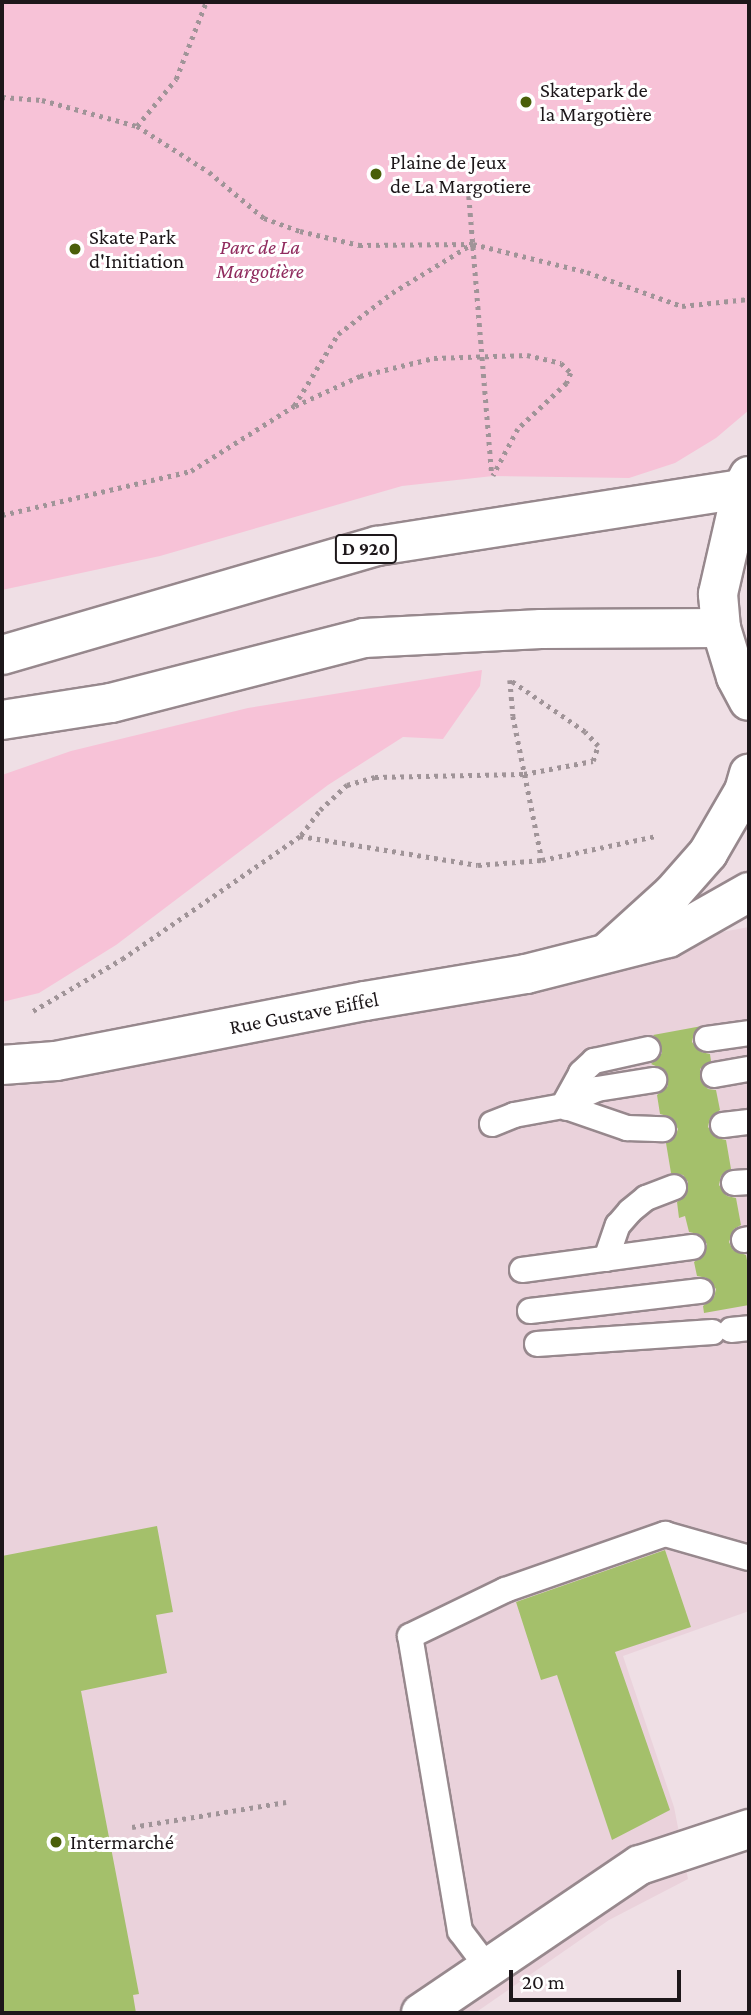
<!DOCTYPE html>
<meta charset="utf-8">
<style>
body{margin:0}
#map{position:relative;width:751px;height:2015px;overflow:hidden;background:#efdfe5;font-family:"Crimson Pro",serif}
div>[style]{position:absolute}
.built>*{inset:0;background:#ead2db}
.green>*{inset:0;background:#f7c2d7}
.building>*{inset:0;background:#a4c06b}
.path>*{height:4.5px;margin-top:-2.25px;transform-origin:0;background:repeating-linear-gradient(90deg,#a09498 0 3.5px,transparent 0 8.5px)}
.roads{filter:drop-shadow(2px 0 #97888d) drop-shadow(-2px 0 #97888d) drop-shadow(0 2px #97888d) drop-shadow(0 -2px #97888d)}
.lane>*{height:24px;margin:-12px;padding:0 12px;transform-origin:12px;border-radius:12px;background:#fff}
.street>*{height:38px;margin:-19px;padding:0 19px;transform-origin:19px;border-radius:19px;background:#fff}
.primary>*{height:38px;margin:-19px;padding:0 19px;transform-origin:19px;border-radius:19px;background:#fff}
.dots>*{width:19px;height:19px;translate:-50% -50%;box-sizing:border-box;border:4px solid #fff;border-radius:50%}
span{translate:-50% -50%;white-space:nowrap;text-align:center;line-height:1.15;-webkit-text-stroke:6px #fff;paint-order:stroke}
.shield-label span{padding:2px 5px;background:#fff;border:2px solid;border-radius:5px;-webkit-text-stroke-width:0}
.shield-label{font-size:19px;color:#1d171a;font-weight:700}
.poi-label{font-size:21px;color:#1d171a}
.left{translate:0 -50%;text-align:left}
.park-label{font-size:21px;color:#902b5e;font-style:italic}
.street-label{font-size:21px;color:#1d171a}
.frame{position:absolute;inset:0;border:4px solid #1d171a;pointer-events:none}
.scale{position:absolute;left:509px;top:1970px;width:172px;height:32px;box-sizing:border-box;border:4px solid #1d171a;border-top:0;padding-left:9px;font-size:21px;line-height:24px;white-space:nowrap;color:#1d171a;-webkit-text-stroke:5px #fff;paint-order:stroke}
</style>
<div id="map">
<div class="built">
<i style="clip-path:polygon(749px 927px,749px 1611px,623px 1656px,674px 1807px,688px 1879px,609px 1920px,475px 2013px,2px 2013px,2px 1066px)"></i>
</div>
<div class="green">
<i style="clip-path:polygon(2px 2px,749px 2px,749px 410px,716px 438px,675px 463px,629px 478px,493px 476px,402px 486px,160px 556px,2px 590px)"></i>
<i style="clip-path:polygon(482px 670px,480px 686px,443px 739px,403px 737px,328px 785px,116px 945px,39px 993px,2px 1002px,2px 775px,71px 751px,248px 708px)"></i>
</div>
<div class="building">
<i style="clip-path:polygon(702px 1026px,694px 1033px,692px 1042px,701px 1052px,710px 1054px,711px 1061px,700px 1069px,700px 1078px,708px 1089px,716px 1090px,720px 1110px,710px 1118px,708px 1127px,717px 1138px,726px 1140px,731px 1169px,721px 1176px,719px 1185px,727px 1196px,736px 1198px,741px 1225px,734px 1229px,729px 1242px,733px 1250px,746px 1255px,749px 1271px,749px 1305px,704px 1313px,703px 1306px,714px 1297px,716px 1289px,707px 1278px,697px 1276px,694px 1262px,705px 1253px,707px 1244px,698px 1234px,689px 1232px,685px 1216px,679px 1218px,677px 1202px,686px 1196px,688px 1182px,683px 1175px,671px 1173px,666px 1143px,675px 1137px,678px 1129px,671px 1117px,660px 1114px,657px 1095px,668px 1086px,668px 1077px,665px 1070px,651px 1064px,662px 1053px,659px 1040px,653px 1035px)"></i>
<i style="clip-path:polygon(157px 1526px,173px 1612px,156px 1615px,167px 1673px,81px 1691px,139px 1994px,133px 1995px,136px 2013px,2px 2013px,2px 1556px)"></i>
<i style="clip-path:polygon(665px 1550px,691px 1627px,615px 1652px,670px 1810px,612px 1840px,557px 1675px,541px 1680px,516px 1602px)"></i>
</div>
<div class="path">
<i style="left:2px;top:97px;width:40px;rotate:4.3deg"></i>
<i style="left:42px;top:100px;width:98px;rotate:15.3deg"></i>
<i style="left:137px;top:126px;width:85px;rotate:32.6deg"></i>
<i style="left:209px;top:172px;width:72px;rotate:39.9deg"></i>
<i style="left:264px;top:218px;width:38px;rotate:20deg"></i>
<i style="left:300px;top:231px;width:61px;rotate:13.3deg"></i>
<i style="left:359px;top:245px;width:114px;rotate:-0.5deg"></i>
<i style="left:473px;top:244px;width:117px;rotate:13.8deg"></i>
<i style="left:587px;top:272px;width:101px;rotate:19.7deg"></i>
<i style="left:682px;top:306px;width:67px;rotate:-6deg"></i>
<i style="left:137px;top:126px;width:61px;rotate:-50.3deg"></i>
<i style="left:176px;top:79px;width:83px;rotate:-68.7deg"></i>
<i style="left:469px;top:196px;width:279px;rotate:85.3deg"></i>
<i style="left:295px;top:406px;width:72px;rotate:-24.8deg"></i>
<i style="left:360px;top:376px;width:76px;rotate:-13.7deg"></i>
<i style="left:434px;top:358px;width:93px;rotate:-1.8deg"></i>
<i style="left:527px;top:355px;width:35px;rotate:13deg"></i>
<i style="left:561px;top:363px;width:14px;rotate:45deg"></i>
<i style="left:571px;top:373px;width:11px;rotate:112deg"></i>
<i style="left:567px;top:383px;width:67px;rotate:136.8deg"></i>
<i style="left:518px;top:429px;width:53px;rotate:118deg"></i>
<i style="left:2px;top:515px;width:194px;rotate:-13.1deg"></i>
<i style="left:191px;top:471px;width:122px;rotate:-32.3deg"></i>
<i style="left:294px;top:406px;width:84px;rotate:-58.6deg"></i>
<i style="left:338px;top:334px;width:68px;rotate:-37.2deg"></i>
<i style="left:392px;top:293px;width:94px;rotate:-31.5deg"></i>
<i style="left:510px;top:680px;width:36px;rotate:85deg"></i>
<i style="left:513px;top:716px;width:147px;rotate:78.6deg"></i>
<i style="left:301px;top:835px;width:31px;rotate:-53deg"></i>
<i style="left:320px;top:810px;width:37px;rotate:-43deg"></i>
<i style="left:347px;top:785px;width:29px;rotate:-16deg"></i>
<i style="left:375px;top:777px;width:149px;rotate:-1.2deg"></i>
<i style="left:524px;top:774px;width:70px;rotate:-10.7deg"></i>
<i style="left:593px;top:761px;width:16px;rotate:-72deg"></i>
<i style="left:598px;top:746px;width:19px;rotate:-133deg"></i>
<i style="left:585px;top:732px;width:90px;rotate:-145.4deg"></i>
<i style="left:33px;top:1011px;width:103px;rotate:-30.3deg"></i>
<i style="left:122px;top:959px;width:216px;rotate:-34.6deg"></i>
<i style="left:300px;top:836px;width:180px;rotate:9.3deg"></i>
<i style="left:478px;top:865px;width:64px;rotate:-4.5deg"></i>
<i style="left:542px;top:860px;width:116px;rotate:-11.9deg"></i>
<i style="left:132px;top:1827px;width:156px;rotate:-9.2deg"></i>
</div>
<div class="roads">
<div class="lane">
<i style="left:707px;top:1039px;width:42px;rotate:-8.1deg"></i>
<i style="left:714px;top:1075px;width:36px;rotate:-10deg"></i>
<i style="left:563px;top:1106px;width:38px;rotate:-61deg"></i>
<i style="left:581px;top:1073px;width:18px;rotate:-43deg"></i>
<i style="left:594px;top:1061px;width:55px;rotate:-12.5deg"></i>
<i style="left:567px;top:1108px;width:14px;rotate:-45deg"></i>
<i style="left:577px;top:1098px;width:22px;rotate:-24deg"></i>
<i style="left:597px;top:1089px;width:58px;rotate:-9deg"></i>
<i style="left:492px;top:1124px;width:24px;rotate:-22deg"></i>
<i style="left:514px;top:1115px;width:50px;rotate:-10.4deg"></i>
<i style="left:563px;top:1106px;width:68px;rotate:19deg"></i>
<i style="left:627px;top:1128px;width:36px;rotate:2deg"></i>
<i style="left:723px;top:1125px;width:26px;rotate:-7deg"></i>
<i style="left:734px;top:1183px;width:15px;rotate:-4deg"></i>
<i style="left:744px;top:1240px;width:5px;rotate:-11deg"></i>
<i style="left:606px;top:1259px;width:36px;rotate:-71deg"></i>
<i style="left:618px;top:1225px;width:18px;rotate:-49deg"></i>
<i style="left:630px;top:1211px;width:21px;rotate:-39deg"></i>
<i style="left:646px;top:1198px;width:30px;rotate:-21deg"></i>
<i style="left:522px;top:1270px;width:172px;rotate:-7.7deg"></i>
<i style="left:530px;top:1311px;width:172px;rotate:-6.7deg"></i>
<i style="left:731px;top:1330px;width:18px;rotate:-6deg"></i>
<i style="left:537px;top:1344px;width:176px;rotate:-3.9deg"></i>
<i style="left:488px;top:1968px;width:46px;rotate:-127.1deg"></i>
<i style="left:460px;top:1931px;width:299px;rotate:-99.6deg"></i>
<i style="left:410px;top:1636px;width:106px;rotate:-25.8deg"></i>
<i style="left:505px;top:1590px;width:170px;rotate:-19.3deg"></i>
<i style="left:665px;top:1534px;width:87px;rotate:15.9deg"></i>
</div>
<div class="street">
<i style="left:610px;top:950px;width:84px;rotate:-42.1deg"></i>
<i style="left:672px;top:894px;width:55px;rotate:-48.7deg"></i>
<i style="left:708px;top:853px;width:72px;rotate:-59.9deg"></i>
<i style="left:744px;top:791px;width:18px;rotate:-74deg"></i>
<i style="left:2px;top:1065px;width:54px;rotate:-4.2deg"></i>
<i style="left:56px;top:1061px;width:315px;rotate:-11deg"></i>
<i style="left:365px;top:1001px;width:163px;rotate:-9.5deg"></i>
<i style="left:526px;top:974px;width:146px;rotate:-14.2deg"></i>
<i style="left:668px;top:938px;width:93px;rotate:-29.6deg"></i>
<i style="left:421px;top:2013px;width:264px;rotate:-34.1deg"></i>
<i style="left:640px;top:1865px;width:115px;rotate:-18.3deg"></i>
</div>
<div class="primary">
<i style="left:749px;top:476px;width:15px;rotate:118deg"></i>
<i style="left:742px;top:489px;width:108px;rotate:102.9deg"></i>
<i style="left:718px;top:594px;width:34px;rotate:85deg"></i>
<i style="left:721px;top:628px;width:51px;rotate:73deg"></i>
<i style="left:736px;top:677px;width:27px;rotate:62deg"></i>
<i style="left:2px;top:655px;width:391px;rotate:-16.2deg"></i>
<i style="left:377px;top:546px;width:369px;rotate:-8.9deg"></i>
<i style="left:2px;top:720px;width:110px;rotate:-8.9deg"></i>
<i style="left:111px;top:703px;width:261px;rotate:-14.4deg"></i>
<i style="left:364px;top:638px;width:177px;rotate:-2.9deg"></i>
<i style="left:541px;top:629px;width:180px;rotate:-0.3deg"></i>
</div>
</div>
<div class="dots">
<i style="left:526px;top:102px;background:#4a5f09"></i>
<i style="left:376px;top:174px;background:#4a5f09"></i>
<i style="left:75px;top:249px;background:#4a5f09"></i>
<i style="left:56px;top:1842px;background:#4a5f09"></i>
</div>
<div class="shield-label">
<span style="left:366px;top:549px">D 920</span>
</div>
<div class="poi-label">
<span class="left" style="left:540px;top:102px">Skatepark de<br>la Margotière</span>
<span class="left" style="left:390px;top:174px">Plaine de Jeux<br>de La Margotiere</span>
<span class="left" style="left:89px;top:249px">Skate Park<br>d'Initiation</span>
<span class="left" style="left:70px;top:1842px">Intermarché</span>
</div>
<div class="park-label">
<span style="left:260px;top:259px">Parc de La<br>Margotière</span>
</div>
<div class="street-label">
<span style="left:304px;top:1013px;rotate:-11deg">Rue Gustave Eiffel</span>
</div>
<div class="frame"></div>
<div class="scale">20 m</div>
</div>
